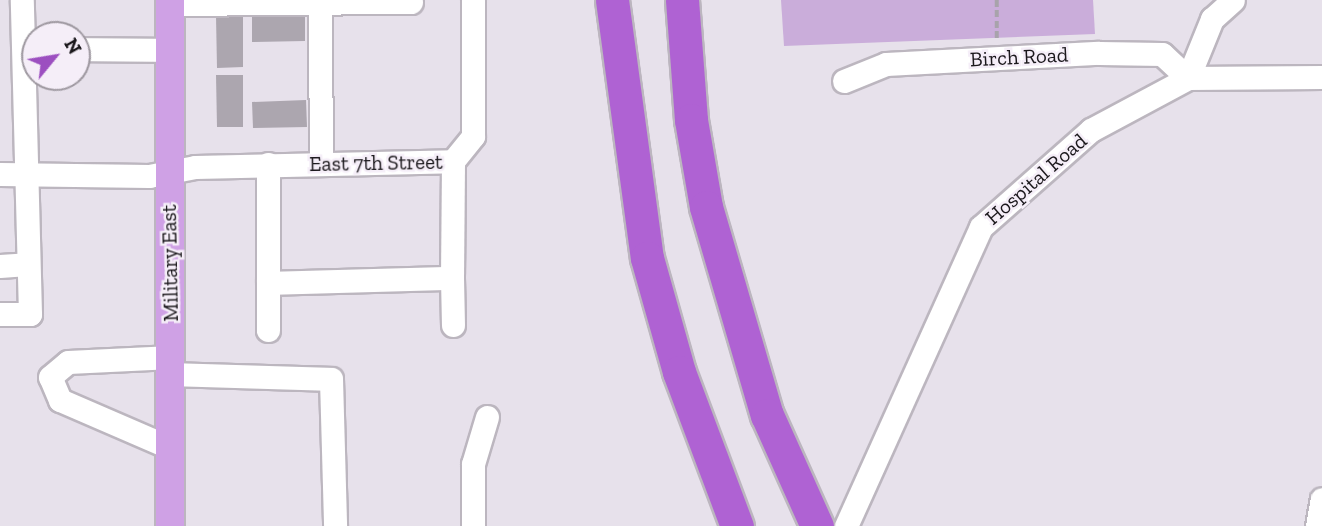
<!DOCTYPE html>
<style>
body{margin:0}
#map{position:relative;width:1322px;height:526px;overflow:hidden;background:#e7e1eb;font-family:"Zilla Slab",serif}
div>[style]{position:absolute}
.green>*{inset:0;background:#caadda}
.building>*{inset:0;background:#aca6af}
.path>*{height:3.5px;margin-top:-1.75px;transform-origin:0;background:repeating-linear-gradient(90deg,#a8a3ab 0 7px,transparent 0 10.5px)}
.roads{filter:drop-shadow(2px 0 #bcb6bf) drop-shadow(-2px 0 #bcb6bf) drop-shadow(0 2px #bcb6bf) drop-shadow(0 -2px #bcb6bf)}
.minor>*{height:23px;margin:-11.5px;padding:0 11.5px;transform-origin:11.5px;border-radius:11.5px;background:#fff}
.major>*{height:28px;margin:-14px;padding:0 14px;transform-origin:14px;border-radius:14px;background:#cfa1e5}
.highway>*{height:33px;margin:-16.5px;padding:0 16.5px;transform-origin:16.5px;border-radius:16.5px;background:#af62d3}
span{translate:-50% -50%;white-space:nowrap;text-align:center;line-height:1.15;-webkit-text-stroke:5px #f5eef8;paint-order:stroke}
.street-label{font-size:21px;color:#1b181c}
.north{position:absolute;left:21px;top:21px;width:70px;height:70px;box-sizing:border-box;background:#f5eef8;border:2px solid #9e98a0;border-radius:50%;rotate:60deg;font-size:19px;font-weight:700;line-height:28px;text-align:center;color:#1b181c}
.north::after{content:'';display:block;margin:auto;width:24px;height:32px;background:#9c4fc0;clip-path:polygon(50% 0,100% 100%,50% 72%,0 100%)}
</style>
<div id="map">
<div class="green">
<i style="clip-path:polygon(781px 0,1093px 0,1095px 34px,784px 46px)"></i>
</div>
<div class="building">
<i style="clip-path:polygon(252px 15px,305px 15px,305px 41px,252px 42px)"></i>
<i style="clip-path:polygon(216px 16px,243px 16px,243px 67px,217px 68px)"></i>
<i style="clip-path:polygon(216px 75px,243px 75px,243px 127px,217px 127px)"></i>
<i style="clip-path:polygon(306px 100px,307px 127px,253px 128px,252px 102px)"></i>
</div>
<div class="path">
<i style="left:997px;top:0;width:40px;rotate:90deg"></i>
</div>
<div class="roads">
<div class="minor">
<i style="left:320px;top:0;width:164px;rotate:89.7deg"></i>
<i style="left:170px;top:4px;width:241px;rotate:-0.5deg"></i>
<i style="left:77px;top:49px;width:92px;rotate:0.6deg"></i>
<i style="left:844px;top:81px;width:45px;rotate:-22deg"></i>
<i style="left:886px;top:64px;width:213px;rotate:-3deg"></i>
<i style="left:1099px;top:53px;width:63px;rotate:0.9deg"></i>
<i style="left:1162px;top:54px;width:35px;rotate:43deg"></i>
<i style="left:1188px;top:78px;width:64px;rotate:-67.9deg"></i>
<i style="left:1212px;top:19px;width:28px;rotate:-42deg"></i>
<i style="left:453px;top:161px;width:32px;rotate:-51deg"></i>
<i style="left:473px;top:136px;width:136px;rotate:-90deg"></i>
<i style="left:268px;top:164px;width:166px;rotate:90deg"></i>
<i style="left:0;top:174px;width:149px;rotate:0.8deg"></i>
<i style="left:149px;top:176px;width:47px;rotate:-11.1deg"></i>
<i style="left:195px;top:167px;width:258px;rotate:-1.3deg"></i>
<i style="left:0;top:266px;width:27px;rotate:-4deg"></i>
<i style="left:452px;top:278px;width:47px;rotate:88.8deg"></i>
<i style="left:268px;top:283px;width:184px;rotate:-1.6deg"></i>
<i style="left:452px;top:278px;width:117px;rotate:-89.5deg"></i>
<i style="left:0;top:314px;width:30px"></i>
<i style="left:30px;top:314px;width:314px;rotate:-91.5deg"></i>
<i style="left:172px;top:374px;width:159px;rotate:1.8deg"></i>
<i style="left:331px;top:379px;width:147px;rotate:88.4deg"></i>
<i style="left:171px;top:448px;width:121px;rotate:-156.6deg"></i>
<i style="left:60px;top:400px;width:25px;rotate:-113deg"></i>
<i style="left:50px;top:377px;width:23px;rotate:-40deg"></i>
<i style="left:68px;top:362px;width:104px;rotate:-2.8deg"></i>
<i style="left:473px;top:526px;width:62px;rotate:-90deg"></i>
<i style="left:473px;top:464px;width:49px;rotate:-73.4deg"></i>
<i style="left:846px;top:526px;width:328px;rotate:-65.7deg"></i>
<i style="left:981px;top:227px;width:147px;rotate:-41.4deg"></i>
<i style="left:1091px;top:130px;width:110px;rotate:-28.2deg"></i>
<i style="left:1188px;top:78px;width:134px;rotate:-0.4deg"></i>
<i style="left:1317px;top:526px;width:27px;rotate:-80deg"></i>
</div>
<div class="major">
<i style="left:170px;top:526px;width:526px;rotate:-90deg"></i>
</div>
<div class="highway">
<i style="left:612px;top:0;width:260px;rotate:82.3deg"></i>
<i style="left:647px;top:258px;width:118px;rotate:74.3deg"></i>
<i style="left:679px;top:372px;width:165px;rotate:69.4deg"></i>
<i style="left:682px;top:0;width:120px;rotate:85.7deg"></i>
<i style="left:691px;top:120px;width:88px;rotate:80.2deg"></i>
<i style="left:706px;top:207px;width:217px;rotate:73.7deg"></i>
<i style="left:767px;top:415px;width:122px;rotate:65.8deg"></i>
</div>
</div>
<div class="street-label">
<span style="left:1019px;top:57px;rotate:-3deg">Birch Road</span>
<span style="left:376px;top:163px;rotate:-1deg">East 7th Street</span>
<span style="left:1036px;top:179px;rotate:-41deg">Hospital Road</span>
<span style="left:170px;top:263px;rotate:-91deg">Military East</span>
</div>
<div class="north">N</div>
</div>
